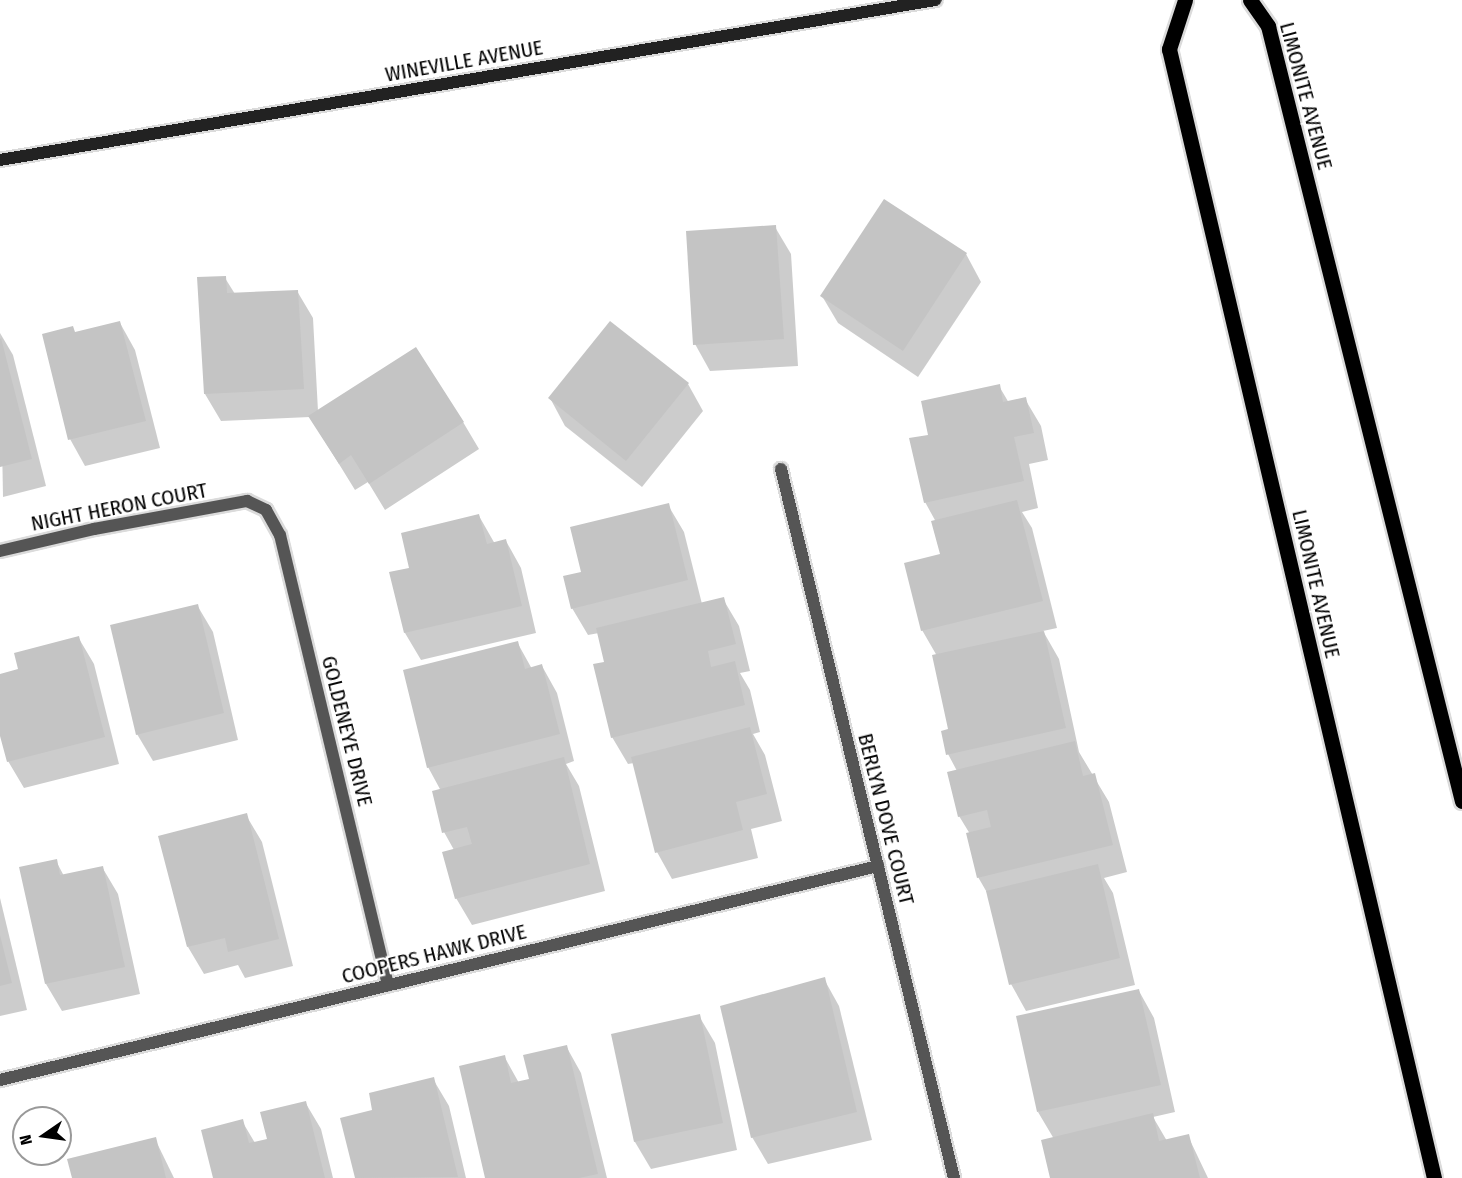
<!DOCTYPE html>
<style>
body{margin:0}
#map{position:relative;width:1462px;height:1178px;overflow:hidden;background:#fff;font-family:"Fira Sans Condensed",sans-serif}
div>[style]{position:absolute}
.shadow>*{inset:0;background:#0003}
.building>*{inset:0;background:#c4c4c4}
.roads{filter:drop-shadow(2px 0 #dbdbdb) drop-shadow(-2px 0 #dbdbdb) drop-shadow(0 2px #dbdbdb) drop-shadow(0 -2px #dbdbdb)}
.street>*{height:12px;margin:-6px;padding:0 6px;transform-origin:6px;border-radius:6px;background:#555}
.secondary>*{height:12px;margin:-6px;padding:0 6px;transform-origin:6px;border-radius:6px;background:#222}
.primary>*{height:15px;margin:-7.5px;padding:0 7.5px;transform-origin:7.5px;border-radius:7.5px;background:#000}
span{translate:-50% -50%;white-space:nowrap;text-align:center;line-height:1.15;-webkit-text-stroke:4.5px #fff;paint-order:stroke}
.street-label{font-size:21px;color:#000}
.north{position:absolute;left:12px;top:1106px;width:60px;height:60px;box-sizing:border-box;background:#fff;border:2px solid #999;border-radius:50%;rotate:257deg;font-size:16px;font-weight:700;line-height:24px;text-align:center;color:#000}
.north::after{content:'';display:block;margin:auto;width:21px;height:27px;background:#000;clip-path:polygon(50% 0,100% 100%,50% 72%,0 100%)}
</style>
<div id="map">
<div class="shadow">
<i style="clip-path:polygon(775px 227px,791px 254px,798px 366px,710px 371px,695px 344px)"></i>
<i style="clip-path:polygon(966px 254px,981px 282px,918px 377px,838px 323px,822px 296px)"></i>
<i style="clip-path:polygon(225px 278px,235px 294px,297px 291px,313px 318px,318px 411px,463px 422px,479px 449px,385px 510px,368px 482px,355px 490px,310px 417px,221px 421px,205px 394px,199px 279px)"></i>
<i style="clip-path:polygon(120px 323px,135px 350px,160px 448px,85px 466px,70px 439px,76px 334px)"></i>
<i style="clip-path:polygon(0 333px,13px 355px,46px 486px,3px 497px)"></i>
<i style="clip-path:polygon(688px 384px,703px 411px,642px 487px,565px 426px,550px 398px)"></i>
<i style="clip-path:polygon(999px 386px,1009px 403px,1025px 399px,1041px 426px,1048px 460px,1029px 464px,1038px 508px,1022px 512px,1032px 528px,1057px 628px,1043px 631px,1059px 659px,1079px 752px,1109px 802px,1127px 872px,1104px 878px,1113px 893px,1135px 985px,1026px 1011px,1011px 984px,989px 896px,978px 877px,970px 834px,959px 816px,957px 771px,948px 754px,950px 730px,937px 656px,922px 630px,941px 555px,936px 522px,925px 502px,929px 436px)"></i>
<i style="clip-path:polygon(668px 505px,684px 532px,702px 604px,723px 599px,739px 626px,750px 671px,740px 673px,750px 690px,760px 732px,753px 734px,765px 755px,782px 821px,751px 829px,758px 858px,672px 879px,657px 852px,634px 763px,628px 764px,612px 737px,606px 663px,599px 633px,588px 635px,572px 608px,583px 573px)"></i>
<i style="clip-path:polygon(479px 516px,495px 544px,506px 541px,521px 568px,536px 633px,421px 660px,405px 633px,391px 573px,411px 569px)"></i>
<i style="clip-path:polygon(197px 605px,213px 632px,238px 740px,153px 761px,137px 734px)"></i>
<i style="clip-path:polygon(78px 637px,94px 664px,119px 764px,24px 788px,8px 761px,0 730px,0 675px,19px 670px)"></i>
<i style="clip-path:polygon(517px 642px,532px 669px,542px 666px,557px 693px,574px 761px,566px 764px,579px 786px,605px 891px,472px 925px,456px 898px,454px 850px,444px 832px,441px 791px,428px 767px)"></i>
<i style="clip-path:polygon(246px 815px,262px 842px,293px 966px,245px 978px,238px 965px,204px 974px,188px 947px)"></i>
<i style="clip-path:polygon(56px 861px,64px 876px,102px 867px,118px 894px,140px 994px,62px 1011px,46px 984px)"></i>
<i style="clip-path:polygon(0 898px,27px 1010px,0 1016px)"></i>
<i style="clip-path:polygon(824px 979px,839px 1006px,872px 1140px,768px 1164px,752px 1137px)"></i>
<i style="clip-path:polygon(1139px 991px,1154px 1018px,1175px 1112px,1153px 1117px,1167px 1141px,1188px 1136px,1208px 1178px,1053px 1178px,1054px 1139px,1038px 1112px)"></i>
<i style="clip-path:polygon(699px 1016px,715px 1043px,737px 1150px,651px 1169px,635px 1142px,612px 1035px)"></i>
<i style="clip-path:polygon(566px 1046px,581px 1073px,607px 1178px,487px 1178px,504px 1056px,519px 1083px,531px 1080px)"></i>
<i style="clip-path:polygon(433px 1079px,449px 1106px,466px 1178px,356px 1178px,342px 1119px,374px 1111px)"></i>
<i style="clip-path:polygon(305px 1102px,321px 1129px,333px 1178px,214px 1178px,242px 1121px,255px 1143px,269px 1140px)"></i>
<i style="clip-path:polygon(155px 1139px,174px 1178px,73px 1178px)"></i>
</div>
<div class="building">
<i style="clip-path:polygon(884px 199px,967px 253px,903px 351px,820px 296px)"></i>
<i style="clip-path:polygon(776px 225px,784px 339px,693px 345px,686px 231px)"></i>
<i style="clip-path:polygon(226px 276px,227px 293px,298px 290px,304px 389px,204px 394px,197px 277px)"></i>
<i style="clip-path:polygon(120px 321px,146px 421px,68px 440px,42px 334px,73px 326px,75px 332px)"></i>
<i style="clip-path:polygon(610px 321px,689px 383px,626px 461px,548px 398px)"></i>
<i style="clip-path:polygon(1px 338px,32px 459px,0 467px,0 339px)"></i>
<i style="clip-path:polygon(416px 347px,464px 422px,369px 484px,351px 455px,339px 464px,308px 416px)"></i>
<i style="clip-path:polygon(1000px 384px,1003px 402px,1026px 397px,1034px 433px,1014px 437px,1024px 481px,924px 503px,909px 438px,928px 435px,921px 401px)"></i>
<i style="clip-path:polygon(1017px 500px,1043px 601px,921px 631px,904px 563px,940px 554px,931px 521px)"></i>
<i style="clip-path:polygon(669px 503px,688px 580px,571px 609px,563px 576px,581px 572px,570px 527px)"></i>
<i style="clip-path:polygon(479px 514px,487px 544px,506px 539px,522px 606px,404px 633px,389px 572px,409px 568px,401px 533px)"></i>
<i style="clip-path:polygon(724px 597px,736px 644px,708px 651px,711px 667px,735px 661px,745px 705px,611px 738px,593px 664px,604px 662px,596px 628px)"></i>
<i style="clip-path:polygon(198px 604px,224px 713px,136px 735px,110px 625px)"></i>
<i style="clip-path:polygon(1044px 631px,1066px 728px,946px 755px,941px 731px,948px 729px,932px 655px)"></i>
<i style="clip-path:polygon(79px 636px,105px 737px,7px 762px,0 736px,0 674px,18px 669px,14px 653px)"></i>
<i style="clip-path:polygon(518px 641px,525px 669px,542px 664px,560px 734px,427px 768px,403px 670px)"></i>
<i style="clip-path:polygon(750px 727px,767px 794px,736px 802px,743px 830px,655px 853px,631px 757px)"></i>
<i style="clip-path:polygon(1075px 741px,1083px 776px,1095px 773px,1113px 845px,977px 878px,966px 833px,991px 827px,987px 810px,958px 817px,947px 772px)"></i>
<i style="clip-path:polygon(564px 757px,590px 864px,455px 899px,442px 852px,472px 844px,467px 827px,442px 833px,432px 791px)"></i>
<i style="clip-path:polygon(247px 813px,279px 939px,228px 952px,225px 938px,187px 947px,158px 836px)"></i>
<i style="clip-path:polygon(57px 859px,60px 875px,103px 866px,125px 967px,45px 984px,19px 867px)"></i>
<i style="clip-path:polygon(1098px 864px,1120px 958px,1009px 985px,986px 891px)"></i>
<i style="clip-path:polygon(0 935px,12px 983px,0 986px)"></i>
<i style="clip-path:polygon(825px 977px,857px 1112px,751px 1138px,720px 1006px)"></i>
<i style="clip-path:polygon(1139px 989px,1161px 1085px,1037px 1112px,1016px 1016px)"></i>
<i style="clip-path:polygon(700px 1014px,723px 1123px,634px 1142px,611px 1034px)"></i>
<i style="clip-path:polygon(567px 1045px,598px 1174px,579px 1178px,485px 1178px,459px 1066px,505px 1055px,511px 1083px,529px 1079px,523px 1055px)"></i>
<i style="clip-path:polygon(434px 1077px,458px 1177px,355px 1178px,340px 1118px,372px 1110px,369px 1093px)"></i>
<i style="clip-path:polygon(306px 1101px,325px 1178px,213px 1178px,201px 1130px,243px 1119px,249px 1143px,267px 1139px,260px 1112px)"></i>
<i style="clip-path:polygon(1153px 1113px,1159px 1141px,1189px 1134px,1200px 1178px,1050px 1178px,1041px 1140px)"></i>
<i style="clip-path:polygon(156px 1137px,166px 1178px,72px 1178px,67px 1159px)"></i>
</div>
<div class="roads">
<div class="street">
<i style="left:781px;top:469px;width:730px;rotate:76.29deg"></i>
<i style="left:0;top:551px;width:97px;rotate:-13.2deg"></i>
<i style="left:94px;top:529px;width:156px;rotate:-10.4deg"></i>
<i style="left:247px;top:501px;width:21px;rotate:25deg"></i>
<i style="left:266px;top:510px;width:29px;rotate:61deg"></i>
<i style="left:280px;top:535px;width:463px;rotate:76.5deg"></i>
<i style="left:0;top:1080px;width:904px;rotate:-13.7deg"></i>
</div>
<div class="secondary">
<i style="left:0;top:160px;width:949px;rotate:-9.71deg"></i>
</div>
<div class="primary">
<i style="left:1185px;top:0;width:52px;rotate:108.1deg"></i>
<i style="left:1169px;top:49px;width:1160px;rotate:76.79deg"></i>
<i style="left:1250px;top:0;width:32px;rotate:55deg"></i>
<i style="left:1268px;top:26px;width:799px;rotate:75.95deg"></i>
</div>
</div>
<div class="street-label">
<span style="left:464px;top:61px;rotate:-10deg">WINEVILLE AVENUE</span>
<span style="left:1306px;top:96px;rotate:75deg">LIMONITE AVENUE</span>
<span style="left:119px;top:507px;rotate:-11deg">NIGHT HERON COURT</span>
<span style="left:1316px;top:584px;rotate:77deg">LIMONITE AVENUE</span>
<span style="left:347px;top:731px;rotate:76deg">GOLDENEYE DRIVE</span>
<span style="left:886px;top:819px;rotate:76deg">BERLYN DOVE COURT</span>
<span style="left:434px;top:954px;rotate:-14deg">COOPERS HAWK DRIVE</span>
</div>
<div class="north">N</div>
</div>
